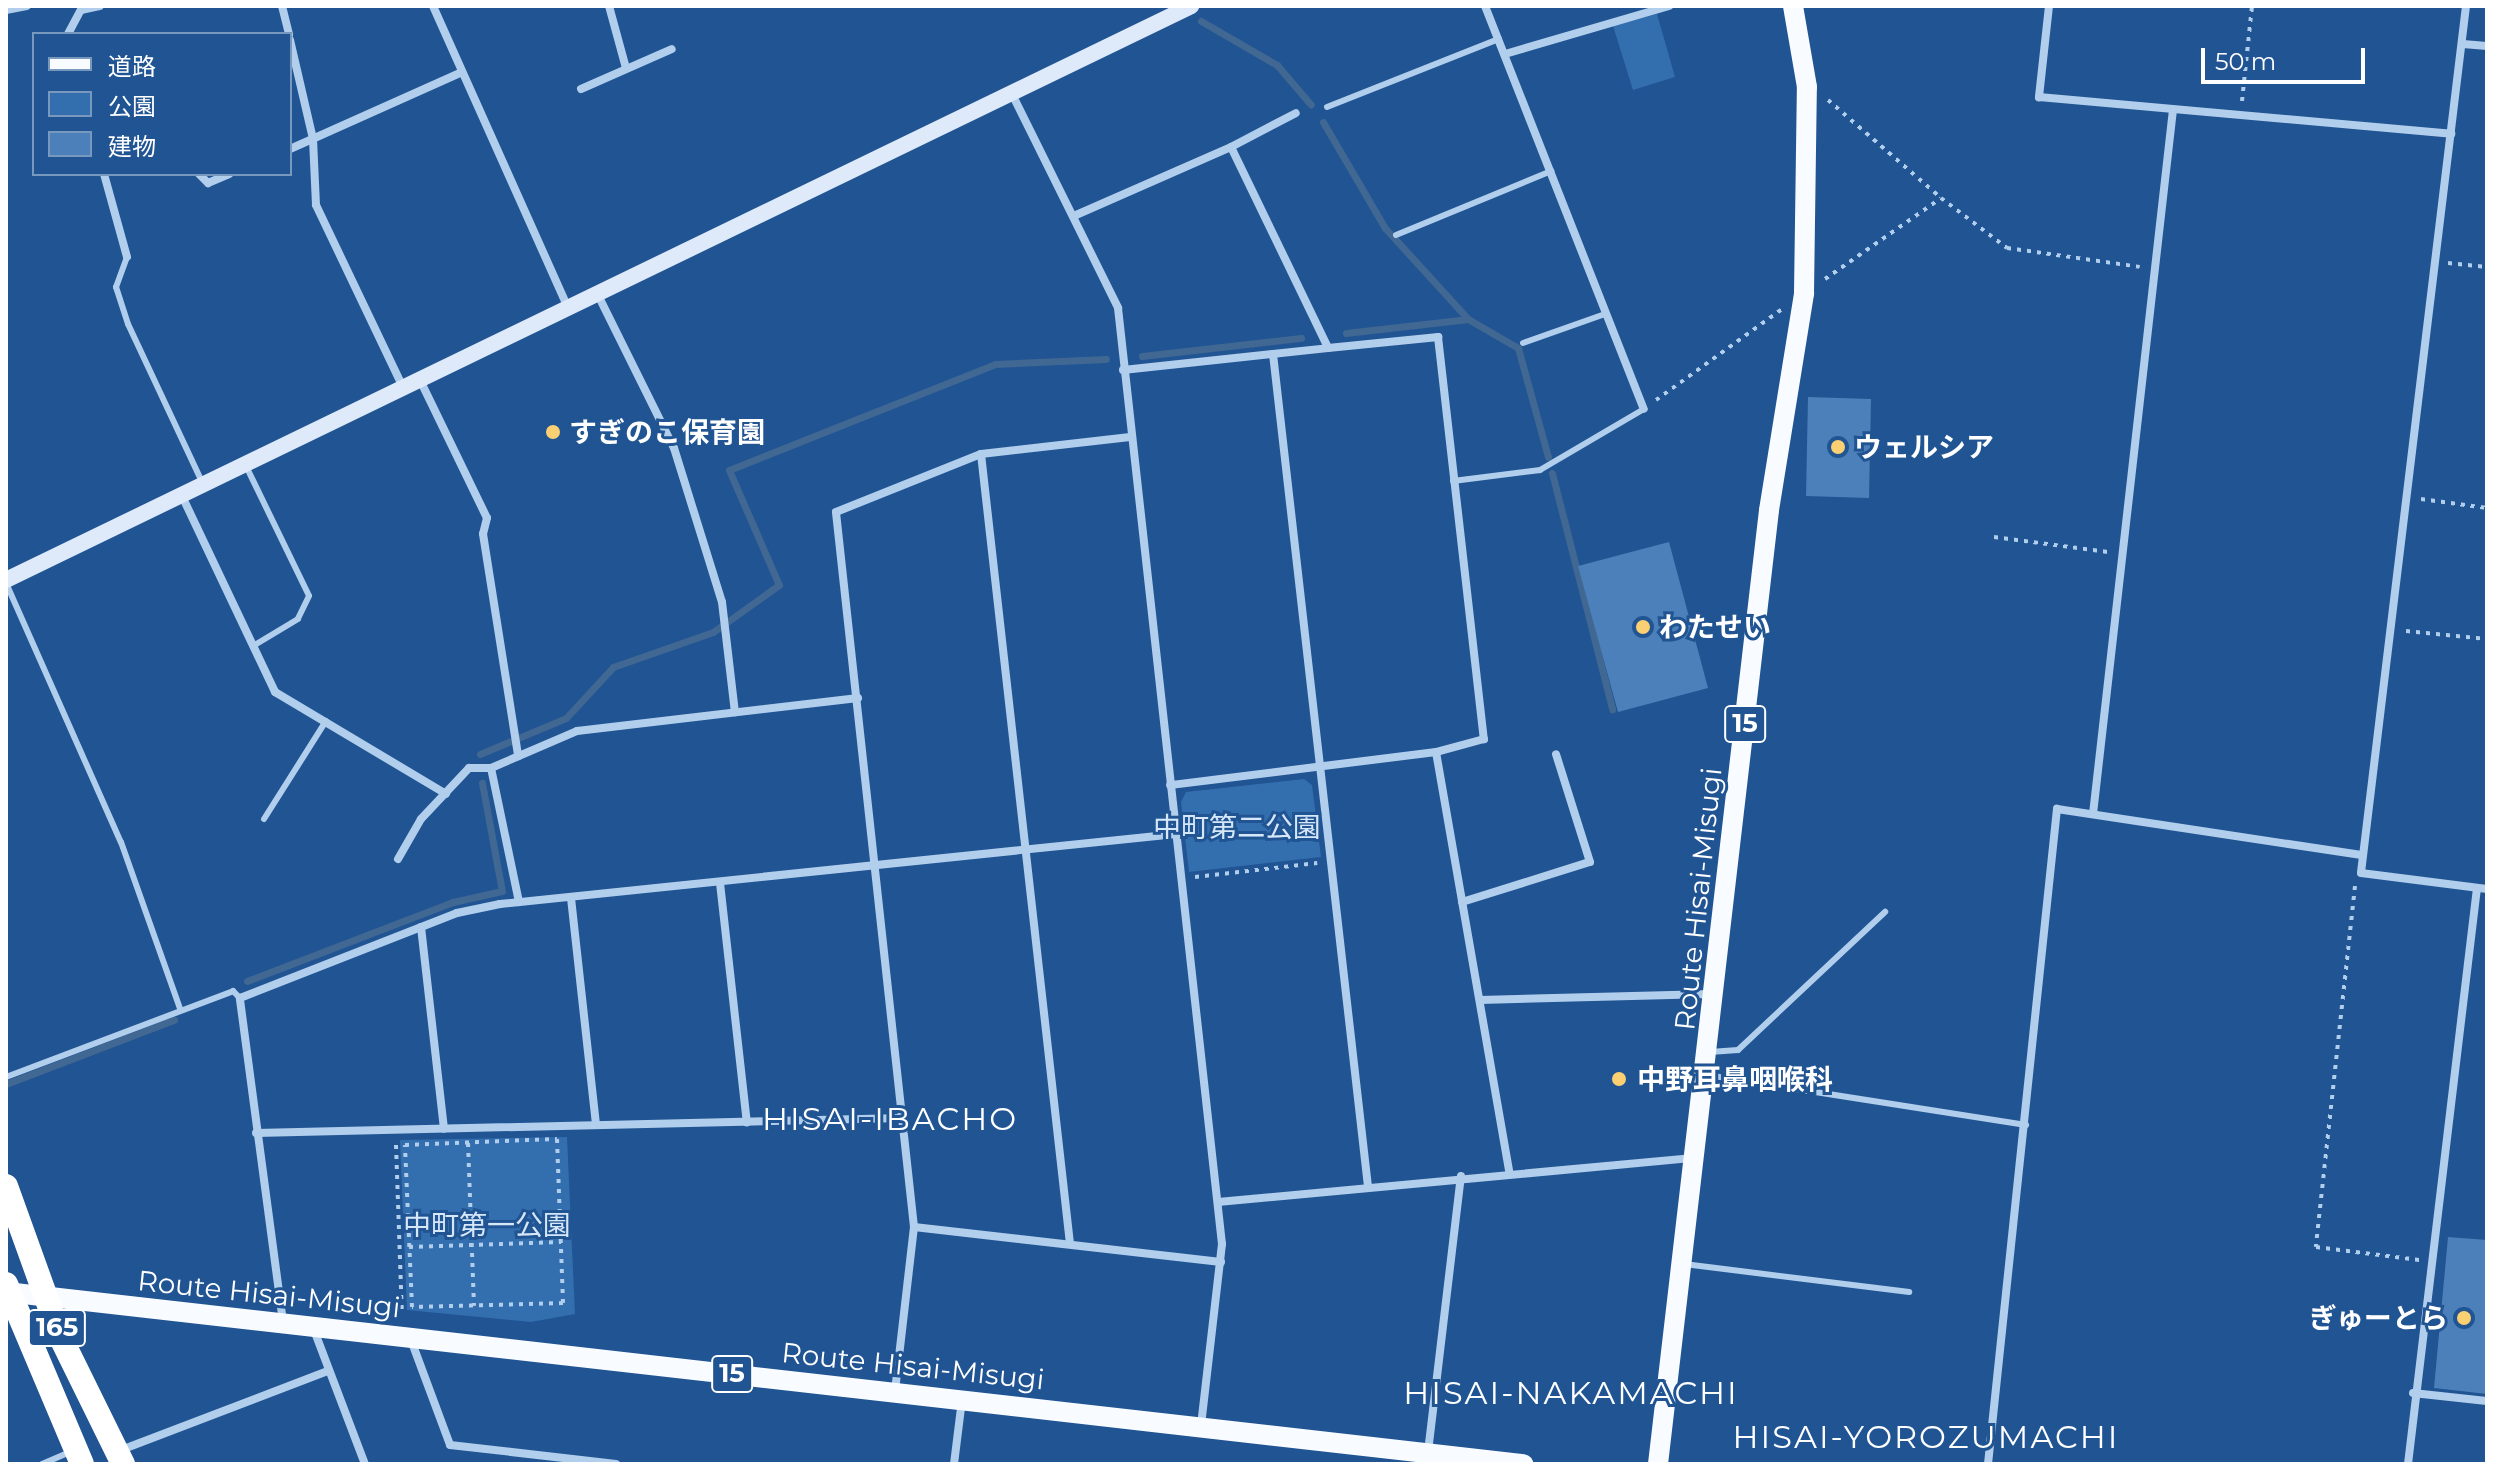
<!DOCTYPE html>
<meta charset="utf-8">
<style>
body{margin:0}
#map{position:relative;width:2493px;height:1470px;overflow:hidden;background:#205492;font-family:Montserrat,"Noto Sans JP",sans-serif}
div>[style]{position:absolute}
.green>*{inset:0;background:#336eaf}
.stream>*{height:7px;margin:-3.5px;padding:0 3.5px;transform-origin:3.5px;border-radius:3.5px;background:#416793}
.building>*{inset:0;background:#4c80ba}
.path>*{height:4px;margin-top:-2px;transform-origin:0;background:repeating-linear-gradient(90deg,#b1ceed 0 4px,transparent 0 10px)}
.lane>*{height:6px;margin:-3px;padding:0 3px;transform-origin:3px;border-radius:3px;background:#b1ceed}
.street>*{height:8px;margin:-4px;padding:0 4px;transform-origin:4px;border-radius:4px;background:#b1ceed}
.secondary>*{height:16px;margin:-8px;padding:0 8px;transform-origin:8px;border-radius:8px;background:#deeafa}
.primary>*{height:20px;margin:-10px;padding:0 10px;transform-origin:10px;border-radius:10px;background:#f8fbff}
.highway>*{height:24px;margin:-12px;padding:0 12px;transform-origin:12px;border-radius:12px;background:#fff}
.dots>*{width:22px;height:22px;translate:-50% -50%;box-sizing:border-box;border:4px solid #205492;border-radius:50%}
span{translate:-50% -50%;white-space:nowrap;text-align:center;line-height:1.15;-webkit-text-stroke:6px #205492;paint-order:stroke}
.shield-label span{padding:2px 6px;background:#205492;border:2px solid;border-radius:6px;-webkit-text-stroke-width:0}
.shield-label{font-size:26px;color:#fff;font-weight:700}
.poi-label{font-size:28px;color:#fff;font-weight:700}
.left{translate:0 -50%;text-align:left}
.right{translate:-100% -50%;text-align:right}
.park-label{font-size:28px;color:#d7e7fa}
.street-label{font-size:28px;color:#fff}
.quarter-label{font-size:32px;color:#fff;letter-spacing:2px}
.frame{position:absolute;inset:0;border:8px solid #fff;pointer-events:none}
.legend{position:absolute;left:32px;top:32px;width:260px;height:144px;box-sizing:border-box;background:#205492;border:2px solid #7998be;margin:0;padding:10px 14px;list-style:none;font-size:24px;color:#fff}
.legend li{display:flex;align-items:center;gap:16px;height:40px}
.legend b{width:40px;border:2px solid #7998be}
.scale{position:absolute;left:2201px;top:48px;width:164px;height:36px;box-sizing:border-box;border:4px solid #fff;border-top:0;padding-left:10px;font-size:24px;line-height:28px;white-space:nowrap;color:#fff;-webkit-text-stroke:6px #205492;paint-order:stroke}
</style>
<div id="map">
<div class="green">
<i style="clip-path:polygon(1657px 14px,1675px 77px,1633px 90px,1613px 26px)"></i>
<i style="clip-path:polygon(1304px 779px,1312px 785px,1321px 857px,1189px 872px,1181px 802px,1186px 792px)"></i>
<i style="clip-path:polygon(567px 1137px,575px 1314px,531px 1322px,407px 1310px,400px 1140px)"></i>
</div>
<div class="stream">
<i style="left:1201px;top:21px;width:88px;rotate:30.1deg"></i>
<i style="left:1277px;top:65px;width:52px;rotate:49.6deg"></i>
<i style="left:1323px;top:122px;width:123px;rotate:59.7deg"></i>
<i style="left:1385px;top:228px;width:123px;rotate:47.6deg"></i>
<i style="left:1468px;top:319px;width:58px;rotate:30.1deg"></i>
<i style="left:1518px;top:348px;width:113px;rotate:74.6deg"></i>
<i style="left:1346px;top:333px;width:123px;rotate:-6.5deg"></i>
<i style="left:1142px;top:356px;width:160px;rotate:-6.5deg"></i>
<i style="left:1552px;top:473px;width:244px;rotate:75.7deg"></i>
<i style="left:480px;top:754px;width:93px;rotate:-22.7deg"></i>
<i style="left:566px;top:718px;width:69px;rotate:-47.3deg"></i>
<i style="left:613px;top:667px;width:106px;rotate:-19.3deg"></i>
<i style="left:713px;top:632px;width:81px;rotate:-35.5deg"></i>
<i style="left:779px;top:585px;width:125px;rotate:-113.5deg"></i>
<i style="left:729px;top:470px;width:286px;rotate:-21.7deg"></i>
<i style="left:995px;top:364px;width:111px;rotate:-2.6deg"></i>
<i style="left:247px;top:981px;width:221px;rotate:-21deg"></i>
<i style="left:453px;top:902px;width:50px;rotate:-12.7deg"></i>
<i style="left:502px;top:891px;width:110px;rotate:-100.5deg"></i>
<i style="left:6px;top:1084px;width:180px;rotate:-20.9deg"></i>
</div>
<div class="building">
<i style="clip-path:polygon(1808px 397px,1871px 399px,1869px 498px,1806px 496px)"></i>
<i style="clip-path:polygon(1669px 542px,1708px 688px,1618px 712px,1578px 566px)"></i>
<i style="clip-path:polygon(2448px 1237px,2487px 1240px,2487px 1394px,2434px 1388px)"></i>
</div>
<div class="path">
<i style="left:1828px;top:100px;width:150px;rotate:40.9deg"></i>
<i style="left:2242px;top:101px;width:96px;rotate:-84deg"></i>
<i style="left:2448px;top:263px;width:39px;rotate:6deg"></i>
<i style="left:1825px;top:279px;width:141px;rotate:-34.9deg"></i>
<i style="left:1941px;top:198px;width:83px;rotate:37.1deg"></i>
<i style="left:2007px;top:248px;width:134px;rotate:8.1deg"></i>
<i style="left:1656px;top:400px;width:155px;rotate:-35.8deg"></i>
<i style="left:2421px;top:499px;width:67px;rotate:7.8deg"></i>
<i style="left:1994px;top:537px;width:115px;rotate:7.5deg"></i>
<i style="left:2406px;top:631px;width:81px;rotate:5.6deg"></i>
<i style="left:1195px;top:877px;width:123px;rotate:-6.5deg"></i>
<i style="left:2355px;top:886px;width:363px;rotate:96.2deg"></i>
<i style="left:2316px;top:1247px;width:104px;rotate:7.2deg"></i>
<i style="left:557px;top:1139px;width:164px;rotate:87.9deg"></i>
<i style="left:563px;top:1303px;width:151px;rotate:178.5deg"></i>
<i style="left:412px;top:1307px;width:162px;rotate:-92.5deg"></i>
<i style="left:405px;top:1145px;width:152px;rotate:-2.3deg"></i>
<i style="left:468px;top:1143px;width:163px;rotate:87.9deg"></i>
<i style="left:396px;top:1145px;width:169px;rotate:88deg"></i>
<i style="left:409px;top:1247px;width:152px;rotate:-1.9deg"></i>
</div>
<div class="lane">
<i style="left:1327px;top:107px;width:185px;rotate:-21.6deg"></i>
<i style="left:1396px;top:235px;width:168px;rotate:-22.4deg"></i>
<i style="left:127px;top:257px;width:32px;rotate:110deg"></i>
<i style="left:116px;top:287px;width:39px;rotate:72deg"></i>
<i style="left:128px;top:324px;width:174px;rotate:64.9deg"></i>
<i style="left:1523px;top:343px;width:87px;rotate:-19.5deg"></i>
<i style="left:246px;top:466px;width:144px;rotate:64.1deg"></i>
<i style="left:309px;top:596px;width:25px;rotate:116deg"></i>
<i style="left:298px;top:619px;width:52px;rotate:149deg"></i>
<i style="left:1453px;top:481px;width:88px;rotate:-7.2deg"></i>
<i style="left:1540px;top:470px;width:121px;rotate:-30.4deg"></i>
<i style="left:6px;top:583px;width:283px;rotate:66.1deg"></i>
<i style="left:121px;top:842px;width:177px;rotate:70.5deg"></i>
<i style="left:264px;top:819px;width:116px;rotate:-57.7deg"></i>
<i style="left:1710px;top:1052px;width:28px;rotate:-4deg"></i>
<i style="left:1738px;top:1050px;width:202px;rotate:-43.2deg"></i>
<i style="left:1707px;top:1075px;width:323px;rotate:8.9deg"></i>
<i style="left:6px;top:1077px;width:243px;rotate:-20.7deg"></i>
<i style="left:233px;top:991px;width:10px;rotate:45deg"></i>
<i style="left:1684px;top:1264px;width:227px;rotate:7.1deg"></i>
<i style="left:42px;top:1464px;width:33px;rotate:-23deg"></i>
</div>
<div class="street">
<i style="left:282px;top:6px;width:29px;rotate:76deg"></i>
<i style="left:433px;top:6px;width:329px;rotate:65.9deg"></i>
<i style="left:609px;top:6px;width:64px;rotate:74.7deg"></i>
<i style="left:1485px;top:6px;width:433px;rotate:68.5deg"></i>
<i style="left:2049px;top:6px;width:92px;rotate:96.3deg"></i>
<i style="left:2039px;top:97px;width:414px;rotate:5.1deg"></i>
<i style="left:2466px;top:6px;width:873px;rotate:96.91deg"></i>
<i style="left:2361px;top:873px;width:127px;rotate:7.2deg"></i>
<i style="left:6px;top:10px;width:21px;rotate:-11deg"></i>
<i style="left:68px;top:34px;width:27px;rotate:-62deg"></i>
<i style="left:81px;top:10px;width:19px;rotate:-12deg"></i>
<i style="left:290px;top:40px;width:102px;rotate:76.9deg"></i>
<i style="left:313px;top:139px;width:66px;rotate:87.4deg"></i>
<i style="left:316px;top:205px;width:202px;rotate:64.5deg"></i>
<i style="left:2463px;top:44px;width:24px;rotate:5deg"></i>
<i style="left:1505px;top:54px;width:171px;rotate:-16.3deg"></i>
<i style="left:581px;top:89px;width:99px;rotate:-23.7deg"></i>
<i style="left:1011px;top:92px;width:241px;rotate:63.6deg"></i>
<i style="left:1118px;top:308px;width:942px;rotate:83.66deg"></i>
<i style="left:1222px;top:1244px;width:183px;rotate:96.6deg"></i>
<i style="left:1231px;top:147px;width:73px;rotate:-27.6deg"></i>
<i style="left:290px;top:149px;width:188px;rotate:-24.1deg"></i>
<i style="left:104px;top:174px;width:86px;rotate:74.5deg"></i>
<i style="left:199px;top:174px;width:13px;rotate:45deg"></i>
<i style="left:208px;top:183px;width:23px;rotate:-23deg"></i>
<i style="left:1076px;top:215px;width:169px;rotate:-23.7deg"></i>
<i style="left:1231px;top:147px;width:223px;rotate:64.2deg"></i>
<i style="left:1328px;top:348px;width:111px;rotate:-5.7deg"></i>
<i style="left:1438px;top:337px;width:405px;rotate:83.5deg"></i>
<i style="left:1484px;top:739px;width:50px;rotate:164.8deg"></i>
<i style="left:1436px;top:752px;width:268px;rotate:172.9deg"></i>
<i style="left:597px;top:293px;width:173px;rotate:63.6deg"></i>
<i style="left:674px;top:448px;width:161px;rotate:72.7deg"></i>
<i style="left:722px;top:602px;width:111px;rotate:83.3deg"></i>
<i style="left:1273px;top:354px;width:838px;rotate:83.49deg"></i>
<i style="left:1123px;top:370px;width:206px;rotate:-6.1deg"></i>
<i style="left:420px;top:380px;width:153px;rotate:64.1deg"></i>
<i style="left:487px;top:518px;width:16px;rotate:104deg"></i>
<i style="left:483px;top:534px;width:225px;rotate:81deg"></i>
<i style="left:981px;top:454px;width:795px;rotate:83.57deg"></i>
<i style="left:182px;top:496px;width:217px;rotate:64.6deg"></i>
<i style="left:275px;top:692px;width:199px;rotate:30.8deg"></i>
<i style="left:1436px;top:752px;width:425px;rotate:80.1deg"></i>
<i style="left:491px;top:768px;width:137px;rotate:78.2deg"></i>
<i style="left:2093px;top:814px;width:709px;rotate:-83.52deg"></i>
<i style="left:398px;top:859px;width:46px;rotate:-60.1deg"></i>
<i style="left:421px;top:819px;width:70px;rotate:-46.7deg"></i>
<i style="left:469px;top:768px;width:22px"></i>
<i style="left:491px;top:768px;width:94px;rotate:-23.3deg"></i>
<i style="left:577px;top:731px;width:283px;rotate:-6.7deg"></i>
<i style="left:720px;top:883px;width:241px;rotate:83.6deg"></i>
<i style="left:571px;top:898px;width:228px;rotate:83.7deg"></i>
<i style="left:1462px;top:902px;width:134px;rotate:-17.4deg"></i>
<i style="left:1590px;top:862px;width:113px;rotate:-107.5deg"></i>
<i style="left:421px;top:927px;width:203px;rotate:83.5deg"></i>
<i style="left:1480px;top:1000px;width:231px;rotate:-1.5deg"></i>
<i style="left:256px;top:1133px;width:648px;rotate:-1.33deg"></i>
<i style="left:1218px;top:1202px;width:475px;rotate:-5.3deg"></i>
<i style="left:914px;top:1227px;width:309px;rotate:6.5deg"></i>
<i style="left:283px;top:1322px;width:327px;rotate:-97.6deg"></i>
<i style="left:240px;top:998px;width:233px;rotate:-21.4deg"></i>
<i style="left:457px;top:913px;width:44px;rotate:-11.8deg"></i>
<i style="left:500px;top:904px;width:680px;rotate:-5.91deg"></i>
<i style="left:314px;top:1330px;width:143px;rotate:69.2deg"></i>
<i style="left:411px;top:1340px;width:112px;rotate:69.6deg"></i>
<i style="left:450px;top:1445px;width:167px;rotate:6.5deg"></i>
<i style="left:895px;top:1391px;width:165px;rotate:-83.4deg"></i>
<i style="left:914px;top:1227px;width:719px;rotate:-96.23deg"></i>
<i style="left:836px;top:512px;width:156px;rotate:-21.8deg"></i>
<i style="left:981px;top:454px;width:150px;rotate:-6.5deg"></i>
<i style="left:2413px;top:1393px;width:74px;rotate:6.2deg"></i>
<i style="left:121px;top:1450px;width:222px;rotate:-20.9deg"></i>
<i style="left:1428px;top:1452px;width:278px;rotate:-83.2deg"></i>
<i style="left:954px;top:1464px;width:64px;rotate:-82.9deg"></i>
<i style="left:1988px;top:1464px;width:659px;rotate:-83.99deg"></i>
<i style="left:2057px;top:809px;width:308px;rotate:8.6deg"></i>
<i style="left:2408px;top:1464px;width:580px;rotate:-83.17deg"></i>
</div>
<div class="secondary">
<i style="left:6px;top:580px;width:1317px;rotate:-25.84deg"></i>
</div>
<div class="primary">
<i style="left:6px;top:1292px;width:1527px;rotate:6.47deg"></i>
<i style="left:1658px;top:1464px;width:960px;rotate:-83.36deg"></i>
<i style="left:1769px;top:510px;width:220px;rotate:-80.8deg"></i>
<i style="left:1804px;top:293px;width:206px;rotate:-89.2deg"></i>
<i style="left:1807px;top:87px;width:82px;rotate:-99.8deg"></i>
</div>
<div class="highway">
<i style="left:6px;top:1186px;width:159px;rotate:70.2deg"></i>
<i style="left:60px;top:1336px;width:143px;rotate:63.8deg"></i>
<i style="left:6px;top:1284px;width:195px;rotate:67.1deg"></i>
</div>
<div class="dots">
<i style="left:553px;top:432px;background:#fbd072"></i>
<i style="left:1838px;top:447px;background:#fbd072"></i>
<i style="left:1643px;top:627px;background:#fbd072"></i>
<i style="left:1619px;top:1079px;background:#fbd072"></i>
<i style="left:2464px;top:1318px;background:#fbd072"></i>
</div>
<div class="shield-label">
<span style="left:1745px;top:724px">15</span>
<span style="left:57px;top:1328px">165</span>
<span style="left:732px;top:1374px">15</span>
</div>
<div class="poi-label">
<span class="left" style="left:569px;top:432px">すぎのこ保育園</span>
<span class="left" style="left:1854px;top:447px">ウェルシア</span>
<span class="left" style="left:1659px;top:627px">わたせい</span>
<span class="left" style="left:1637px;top:1079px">中野耳鼻咽喉科</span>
<span class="right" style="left:2448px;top:1318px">ぎゅーとら</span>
</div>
<div class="park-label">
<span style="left:1237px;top:827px">中町第二公園</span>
<span style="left:487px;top:1225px">中町第一公園</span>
</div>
<div class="street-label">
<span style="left:1698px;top:899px;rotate:-84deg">Route Hisai-Misugi</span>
<span style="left:269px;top:1294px;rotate:6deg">Route Hisai-Misugi</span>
<span style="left:913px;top:1366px;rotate:6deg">Route Hisai-Misugi</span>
</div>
<div class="quarter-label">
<span style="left:890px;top:1119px">HISAI-IBACHO</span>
<span style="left:1571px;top:1393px">HISAI-NAKAMACHI</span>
<span style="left:1926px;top:1437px">HISAI-YOROZUMACHI</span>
</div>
<div class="frame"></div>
<ul class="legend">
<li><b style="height:10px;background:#f8fbff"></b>道路</li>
<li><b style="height:22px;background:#336eaf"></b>公園</li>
<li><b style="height:22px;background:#4c80ba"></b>建物</li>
</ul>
<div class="scale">50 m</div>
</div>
